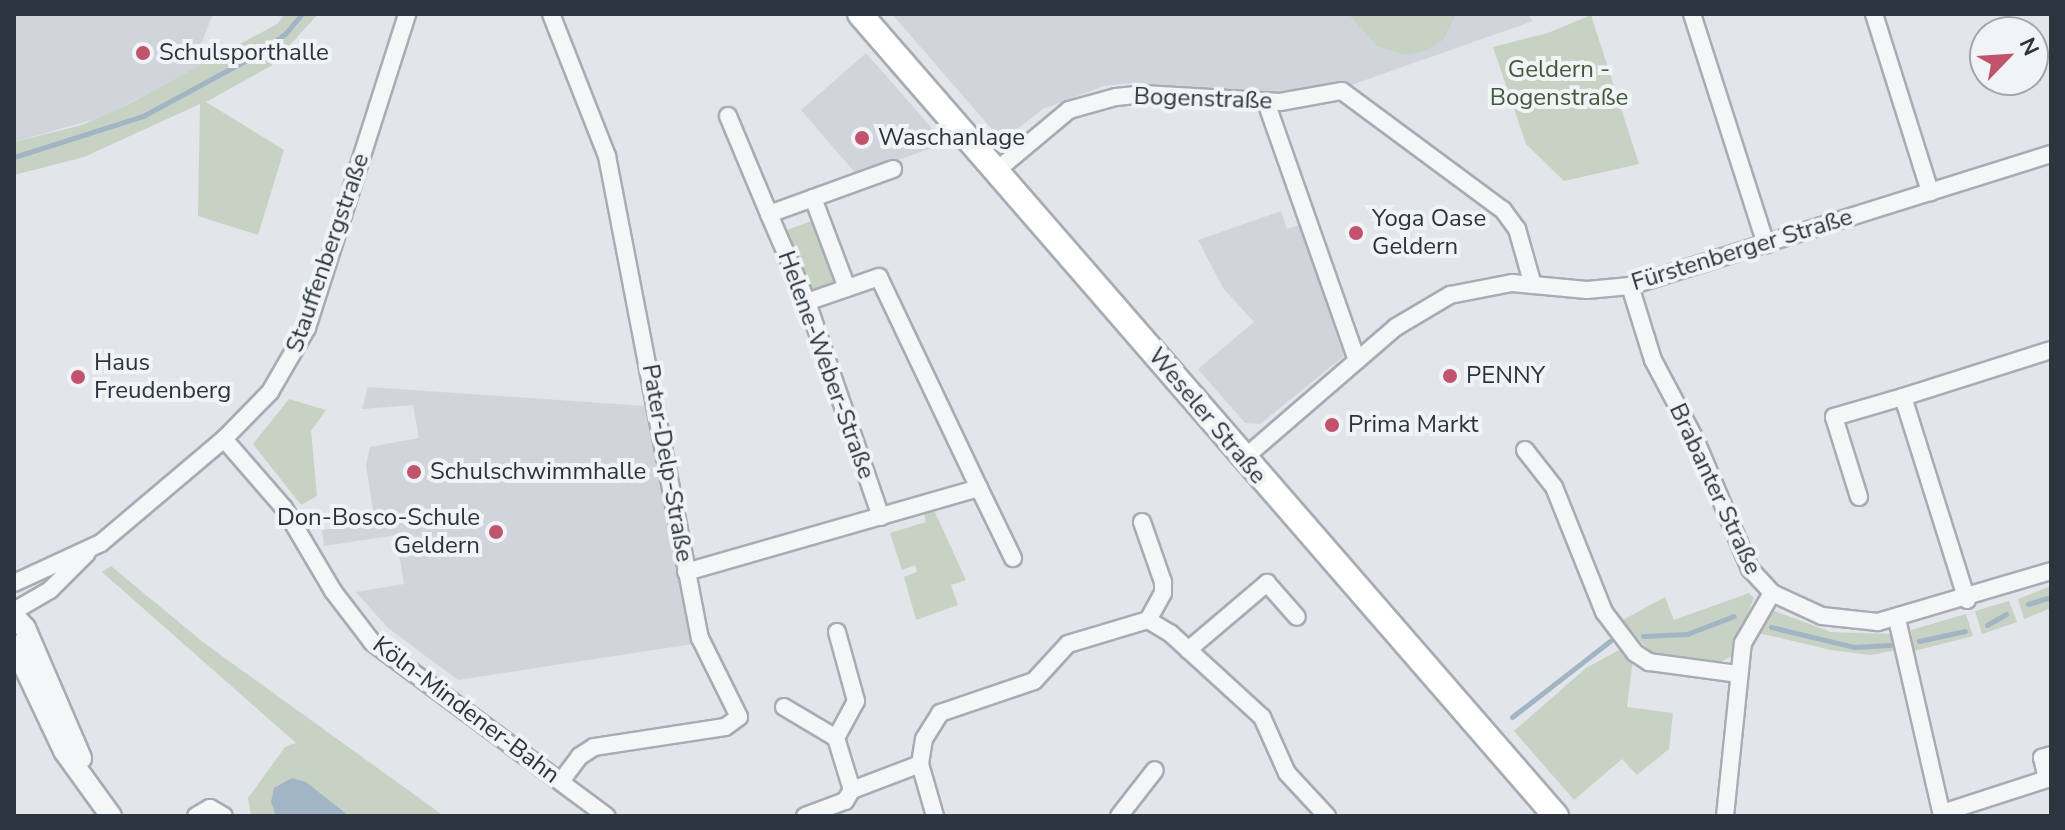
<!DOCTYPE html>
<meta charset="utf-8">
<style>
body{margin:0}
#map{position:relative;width:2065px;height:830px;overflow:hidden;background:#e2e5e9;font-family:"Nunito Sans",sans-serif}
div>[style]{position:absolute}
.built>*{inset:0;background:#d0d5db}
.green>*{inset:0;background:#c8d2c4}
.water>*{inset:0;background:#a1b5c5}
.stream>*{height:5px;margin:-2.5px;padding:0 2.5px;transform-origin:2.5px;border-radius:2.5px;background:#a1b5c5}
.roads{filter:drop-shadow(2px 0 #a8acb3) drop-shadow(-2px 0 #a8acb3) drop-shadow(0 2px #a8acb3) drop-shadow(0 -2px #a8acb3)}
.minor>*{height:16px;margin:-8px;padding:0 8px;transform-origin:8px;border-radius:8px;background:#f4f6f8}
.tertiary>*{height:20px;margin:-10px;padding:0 10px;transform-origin:10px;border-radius:10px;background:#f4f6f8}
.primary>*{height:24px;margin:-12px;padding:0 12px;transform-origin:12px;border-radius:12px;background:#fff}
.dots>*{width:22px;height:22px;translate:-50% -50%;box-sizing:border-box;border:4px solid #f1f4f7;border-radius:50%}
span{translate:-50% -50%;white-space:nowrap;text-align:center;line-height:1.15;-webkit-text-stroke:8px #f1f4f7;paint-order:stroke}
.poi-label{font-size:24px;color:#2c343f}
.left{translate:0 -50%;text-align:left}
.right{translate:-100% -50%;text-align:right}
.park-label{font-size:24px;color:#425a3a}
.street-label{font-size:24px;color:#2c343f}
.frame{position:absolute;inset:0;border:16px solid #2c343f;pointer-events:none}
.north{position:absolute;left:1969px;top:16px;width:80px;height:80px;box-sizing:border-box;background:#f1f4f7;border:2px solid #a2a7ad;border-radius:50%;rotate:65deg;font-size:22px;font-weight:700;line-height:32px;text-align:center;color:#2c343f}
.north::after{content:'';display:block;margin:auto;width:28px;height:36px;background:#c1546c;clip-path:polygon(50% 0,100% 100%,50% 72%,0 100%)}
</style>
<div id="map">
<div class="built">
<i style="clip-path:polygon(14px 14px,213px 14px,197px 54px,208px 63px,102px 117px,14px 142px)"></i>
<i style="clip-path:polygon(892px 14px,1527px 14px,1533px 21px,1351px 85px,1250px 93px,1133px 83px,1104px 86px,1043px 109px,1002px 141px)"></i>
<i style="clip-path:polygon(866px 53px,945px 143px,857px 175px,801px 110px)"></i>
<i style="clip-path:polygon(1281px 211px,1287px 229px,1299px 225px,1344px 356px,1260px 424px,1245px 423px,1198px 369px,1254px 322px,1223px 288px,1198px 240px)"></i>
<i style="clip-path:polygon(368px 387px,645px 406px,693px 644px,458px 680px,388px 628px,356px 592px,404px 584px,396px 535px,324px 546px,322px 530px,375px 523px,366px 465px,370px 447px,419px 438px,413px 405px,362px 409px)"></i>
</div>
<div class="green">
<i style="clip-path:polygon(285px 14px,318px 14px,271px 66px,206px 102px,284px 150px,258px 235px,198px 216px,200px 104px,84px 157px,14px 175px,14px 142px,82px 125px,129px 104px,277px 24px)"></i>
<i style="clip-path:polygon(1348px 14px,1456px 14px,1443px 40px,1425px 51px,1405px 55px,1377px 46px)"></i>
<i style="clip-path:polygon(1591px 15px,1639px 164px,1564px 181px,1526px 144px,1493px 47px,1548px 33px)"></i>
<i style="clip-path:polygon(817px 219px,840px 282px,810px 293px,787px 230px)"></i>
<i style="clip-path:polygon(289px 399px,326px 410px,311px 431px,317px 496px,301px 505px,253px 444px)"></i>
<i style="clip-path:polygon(933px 508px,966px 580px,951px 585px,958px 605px,916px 620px,904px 577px,917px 572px,915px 565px,902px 570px,890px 533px,926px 522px,923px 511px)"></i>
<i style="clip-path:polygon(111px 566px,204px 643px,444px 816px,251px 816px,248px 798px,285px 747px,296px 743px,102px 572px)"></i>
<i style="clip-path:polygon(2051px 586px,2051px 608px,2024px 619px,2018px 599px)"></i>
<i style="clip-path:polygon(1749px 593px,1754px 598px,1731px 657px,1720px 662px,1651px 652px,1621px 621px,1665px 597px,1674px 620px)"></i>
<i style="clip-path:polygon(2009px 601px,2017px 622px,1982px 634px,1975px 611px)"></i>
<i style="clip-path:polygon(1769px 609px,1831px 632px,1892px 634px,1898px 650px,1870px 655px,1831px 650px,1754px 632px)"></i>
<i style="clip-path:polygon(1966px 614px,1973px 636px,1914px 651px,1911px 630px)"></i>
<i style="clip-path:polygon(1621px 649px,1633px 659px,1627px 707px,1673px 713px,1669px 749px,1637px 775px,1622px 759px,1574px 800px,1514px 731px,1586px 668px)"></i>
</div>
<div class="water">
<i style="clip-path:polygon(292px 778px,306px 782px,349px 816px,276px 816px,271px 802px,274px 788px)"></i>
</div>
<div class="stream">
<i style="left:14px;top:157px;width:135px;rotate:-17.6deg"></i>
<i style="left:143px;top:116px;width:124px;rotate:-28.4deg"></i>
<i style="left:252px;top:57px;width:40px;rotate:-34.9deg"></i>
<i style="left:285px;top:34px;width:26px;rotate:-50deg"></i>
<i style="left:2028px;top:604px;width:24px;rotate:-17deg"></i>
<i style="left:1987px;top:625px;width:22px;rotate:-30deg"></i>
<i style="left:1771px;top:627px;width:85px;rotate:13.5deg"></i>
<i style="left:1854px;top:647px;width:36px;rotate:-3deg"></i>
<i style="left:1643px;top:636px;width:44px;rotate:-2.6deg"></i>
<i style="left:1687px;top:634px;width:50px;rotate:-21deg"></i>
<i style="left:1919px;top:641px;width:47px;rotate:-12.3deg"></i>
<i style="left:1512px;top:717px;width:124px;rotate:-37.8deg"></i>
</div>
<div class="roads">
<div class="minor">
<i style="left:551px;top:14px;width:153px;rotate:68.5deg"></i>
<i style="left:607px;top:156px;width:491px;rotate:79.1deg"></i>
<i style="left:700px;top:638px;width:88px;rotate:63.7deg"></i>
<i style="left:739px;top:717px;width:17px;rotate:144deg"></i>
<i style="left:725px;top:727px;width:133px;rotate:171.3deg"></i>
<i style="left:594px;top:747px;width:17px;rotate:147deg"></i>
<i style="left:580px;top:756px;width:31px;rotate:127deg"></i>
<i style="left:1692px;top:14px;width:242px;rotate:72.2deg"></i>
<i style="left:1874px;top:14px;width:187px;rotate:72.5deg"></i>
<i style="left:1266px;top:102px;width:274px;rotate:70.6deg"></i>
<i style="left:728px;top:116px;width:106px;rotate:67.3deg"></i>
<i style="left:996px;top:171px;width:95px;rotate:-39.9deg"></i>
<i style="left:1069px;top:110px;width:49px;rotate:-15.5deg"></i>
<i style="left:1116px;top:97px;width:27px;rotate:-6deg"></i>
<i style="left:1143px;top:94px;width:137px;rotate:3.3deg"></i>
<i style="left:1280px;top:102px;width:63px;rotate:-10.1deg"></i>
<i style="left:1342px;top:91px;width:200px;rotate:36.5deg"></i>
<i style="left:1503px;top:210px;width:24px;rotate:54deg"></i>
<i style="left:1517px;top:229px;width:58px;rotate:74.1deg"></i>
<i style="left:813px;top:198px;width:96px;rotate:69.3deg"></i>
<i style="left:1630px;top:286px;width:77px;rotate:72.7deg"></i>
<i style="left:1653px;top:360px;width:92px;rotate:62deg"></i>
<i style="left:1696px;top:441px;width:139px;rotate:67.1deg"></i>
<i style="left:1750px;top:569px;width:33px;rotate:47deg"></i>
<i style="left:1772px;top:593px;width:55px;rotate:24.7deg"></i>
<i style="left:1822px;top:616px;width:56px;rotate:6.1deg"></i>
<i style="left:1878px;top:622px;width:180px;rotate:-16.4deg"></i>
<i style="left:224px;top:439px;width:91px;rotate:49deg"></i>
<i style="left:284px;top:508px;width:96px;rotate:59.4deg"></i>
<i style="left:333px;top:591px;width:64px;rotate:52.6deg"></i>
<i style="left:372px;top:642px;width:292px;rotate:36.6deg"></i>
<i style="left:1525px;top:450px;width:47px;rotate:51.9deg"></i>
<i style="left:1554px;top:487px;width:135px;rotate:68.2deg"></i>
<i style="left:1604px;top:612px;width:51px;rotate:52.9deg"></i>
<i style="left:1635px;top:653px;width:17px;rotate:33deg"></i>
<i style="left:1649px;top:662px;width:90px;rotate:7.7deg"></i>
<i style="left:1243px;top:459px;width:202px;rotate:-40.8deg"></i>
<i style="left:1396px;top:327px;width:63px;rotate:-30.7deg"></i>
<i style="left:1450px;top:295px;width:63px;rotate:-11deg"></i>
<i style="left:1512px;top:283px;width:75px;rotate:5.3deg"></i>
<i style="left:1587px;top:290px;width:43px;rotate:-5.3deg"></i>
<i style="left:1630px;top:286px;width:441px;rotate:-17.4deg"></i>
<i style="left:979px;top:488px;width:78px;rotate:64.1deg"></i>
<i style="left:1859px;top:497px;width:84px;rotate:-107.4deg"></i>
<i style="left:1834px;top:417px;width:72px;rotate:-16.2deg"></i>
<i style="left:881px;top:517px;width:227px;rotate:-109deg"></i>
<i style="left:807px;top:302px;width:96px;rotate:-113.4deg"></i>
<i style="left:769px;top:214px;width:132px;rotate:-19.9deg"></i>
<i style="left:1142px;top:522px;width:64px;rotate:70.7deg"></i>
<i style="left:1163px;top:582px;width:11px;rotate:90deg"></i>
<i style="left:1163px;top:593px;width:31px;rotate:119deg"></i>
<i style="left:686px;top:572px;width:305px;rotate:-16deg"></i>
<i style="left:979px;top:488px;width:233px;rotate:-115.4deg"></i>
<i style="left:879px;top:277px;width:76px;rotate:160.9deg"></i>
<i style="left:14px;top:583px;width:96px;rotate:-24.7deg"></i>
<i style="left:101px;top:543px;width:161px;rotate:-40.2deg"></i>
<i style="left:224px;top:439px;width:66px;rotate:-45.6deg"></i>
<i style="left:270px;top:392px;width:74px;rotate:-60deg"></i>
<i style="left:307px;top:328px;width:330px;rotate:-72.3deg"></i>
<i style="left:1967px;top:600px;width:213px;rotate:-107.5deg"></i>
<i style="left:1903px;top:397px;width:155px;rotate:-17.6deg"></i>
<i style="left:14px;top:611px;width:42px;rotate:-30.3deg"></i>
<i style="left:50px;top:590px;width:52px;rotate:-45deg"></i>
<i style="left:1897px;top:619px;width:202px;rotate:77.1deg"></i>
<i style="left:837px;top:632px;width:72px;rotate:74.6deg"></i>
<i style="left:856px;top:701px;width:42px;rotate:118.4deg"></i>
<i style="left:836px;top:738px;width:54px;rotate:72.9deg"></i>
<i style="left:1188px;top:650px;width:104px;rotate:-40.3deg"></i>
<i style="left:1267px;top:583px;width:45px;rotate:48.6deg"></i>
<i style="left:784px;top:707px;width:61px;rotate:30.8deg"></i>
<i style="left:1942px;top:813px;width:110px;rotate:-17.9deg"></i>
<i style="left:2047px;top:779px;width:22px;rotate:-103deg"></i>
<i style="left:2042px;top:758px;width:9px;rotate:-18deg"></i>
<i style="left:196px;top:816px;width:16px;rotate:-30deg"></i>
<i style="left:210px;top:808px;width:16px;rotate:30deg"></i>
<i style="left:805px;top:816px;width:43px;rotate:-20.6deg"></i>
<i style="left:845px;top:801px;width:13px;rotate:-58deg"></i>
<i style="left:852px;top:790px;width:73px;rotate:-20.9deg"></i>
<i style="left:935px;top:816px;width:54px;rotate:-106.1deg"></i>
<i style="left:920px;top:764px;width:25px;rotate:-81deg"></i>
<i style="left:924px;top:739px;width:31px;rotate:-58deg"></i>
<i style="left:940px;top:713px;width:99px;rotate:-18.8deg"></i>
<i style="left:1034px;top:681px;width:50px;rotate:-47.4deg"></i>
<i style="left:1068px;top:644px;width:84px;rotate:-16.7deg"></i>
<i style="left:1148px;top:620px;width:26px;rotate:31deg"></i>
<i style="left:1170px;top:633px;width:125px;rotate:42.4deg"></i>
<i style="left:1262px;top:717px;width:61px;rotate:65.9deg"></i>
<i style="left:1287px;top:773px;width:59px;rotate:47.1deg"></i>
<i style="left:1119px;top:816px;width:58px;rotate:-52deg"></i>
<i style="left:1725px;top:816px;width:174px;rotate:-84.1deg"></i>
<i style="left:1743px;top:643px;width:58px;rotate:-59.9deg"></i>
</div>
<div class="tertiary">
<i style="left:14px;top:616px;width:16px;rotate:47deg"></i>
<i style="left:25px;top:628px;width:142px;rotate:66.7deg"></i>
<i style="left:14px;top:645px;width:117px;rotate:64.7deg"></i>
<i style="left:64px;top:751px;width:80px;rotate:54.1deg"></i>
</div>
<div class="primary">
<i style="left:860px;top:14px;width:1062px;rotate:49.05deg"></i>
</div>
</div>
<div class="dots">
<i style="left:143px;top:53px;background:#c1546c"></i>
<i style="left:862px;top:138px;background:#c1546c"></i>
<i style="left:1356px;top:233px;background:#c1546c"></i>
<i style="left:1450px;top:376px;background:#c1546c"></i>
<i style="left:78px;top:377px;background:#c1546c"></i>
<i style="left:1332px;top:425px;background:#c1546c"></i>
<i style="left:414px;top:472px;background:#c1546c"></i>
<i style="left:496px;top:532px;background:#c1546c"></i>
</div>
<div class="poi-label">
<span class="left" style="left:159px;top:53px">Schulsporthalle</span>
<span class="left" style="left:878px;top:138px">Waschanlage</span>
<span class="left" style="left:1372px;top:233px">Yoga Oase<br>Geldern</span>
<span class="left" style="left:94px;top:377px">Haus<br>Freudenberg</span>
<span class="left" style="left:1466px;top:376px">PENNY</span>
<span class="left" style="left:1348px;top:425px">Prima Markt</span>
<span class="left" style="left:430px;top:472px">Schulschwimmhalle</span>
<span class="right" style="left:480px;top:532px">Don-Bosco-Schule<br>Geldern</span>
</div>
<div class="park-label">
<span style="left:1559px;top:84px">Geldern -<br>Bogenstraße</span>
</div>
<div class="street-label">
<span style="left:1203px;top:99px;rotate:2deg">Bogenstraße</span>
<span style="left:1742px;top:250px;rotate:-17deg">Fürstenberger Straße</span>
<span style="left:328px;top:253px;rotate:-71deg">Stauffenbergstraße</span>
<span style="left:826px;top:365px;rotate:70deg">Helene-Weber-Straße</span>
<span style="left:1207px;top:416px;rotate:50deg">Weseler Straße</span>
<span style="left:667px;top:463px;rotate:80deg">Pater-Delp-Straße</span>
<span style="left:1715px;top:489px;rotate:65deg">Brabanter Straße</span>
<span style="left:466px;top:710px;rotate:37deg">Köln-Mindener-Bahn</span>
</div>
<div class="frame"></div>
<div class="north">N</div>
</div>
